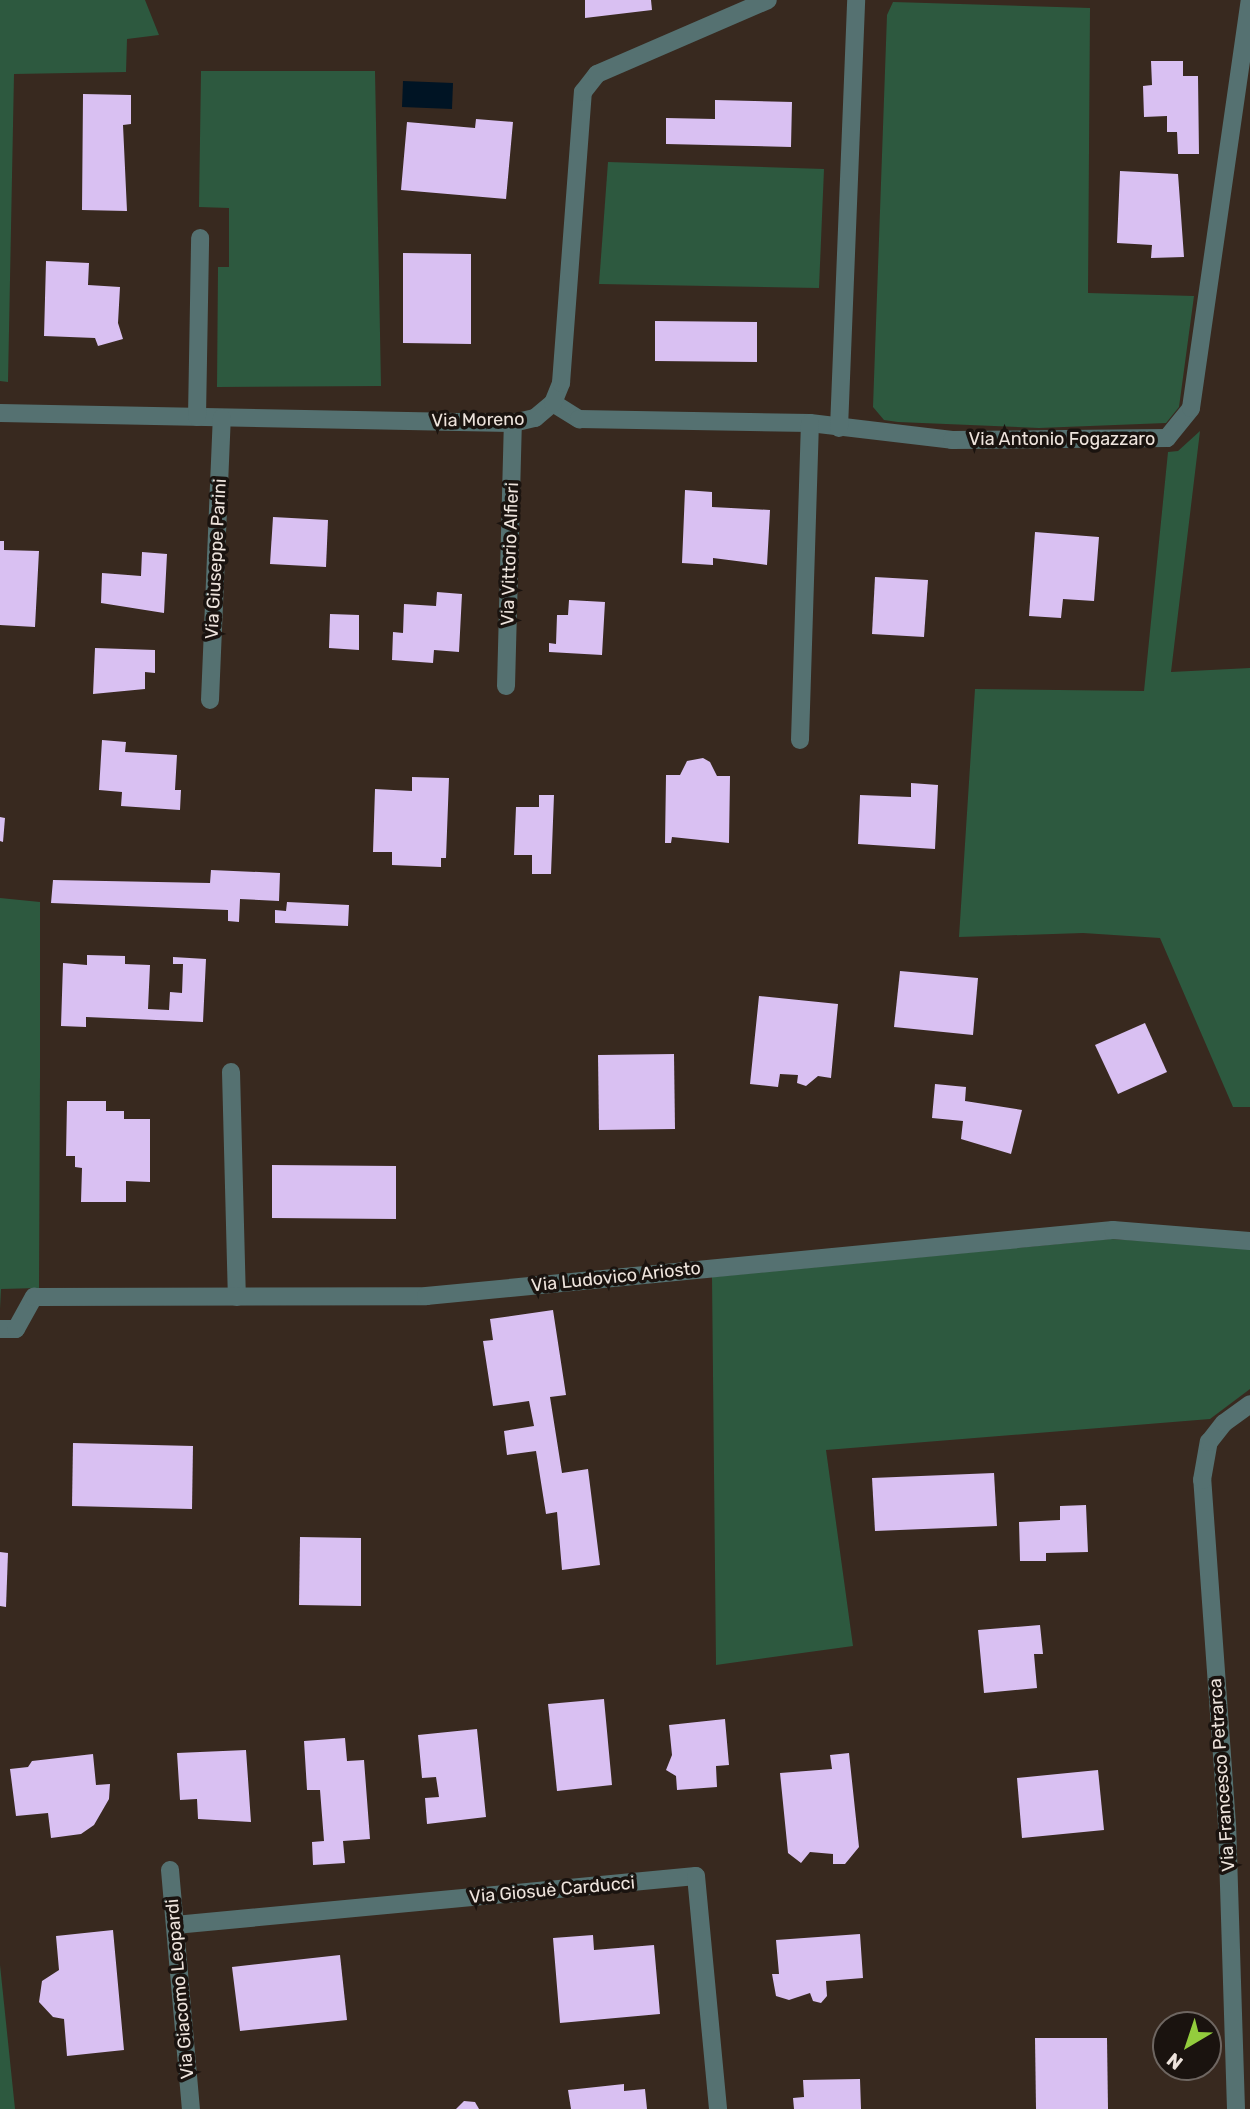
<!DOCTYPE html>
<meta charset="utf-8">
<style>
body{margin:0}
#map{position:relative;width:1250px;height:2109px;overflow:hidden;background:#38291f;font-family:Rubik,sans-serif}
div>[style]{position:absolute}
.green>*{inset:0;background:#2d593f}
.water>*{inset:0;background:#001424}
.building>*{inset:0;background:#d9c0f2}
.minor>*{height:18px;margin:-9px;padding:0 9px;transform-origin:9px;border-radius:9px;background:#557171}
span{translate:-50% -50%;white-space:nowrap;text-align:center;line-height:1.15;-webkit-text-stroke:7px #1a130f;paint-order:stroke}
.street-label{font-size:18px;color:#ede3dc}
.north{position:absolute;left:1152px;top:2011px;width:70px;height:70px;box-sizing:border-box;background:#1a130f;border:2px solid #6e6661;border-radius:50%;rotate:219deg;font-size:19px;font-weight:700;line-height:28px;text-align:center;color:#ede3dc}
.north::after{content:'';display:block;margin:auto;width:24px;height:32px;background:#93cd3d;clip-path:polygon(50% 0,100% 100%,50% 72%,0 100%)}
</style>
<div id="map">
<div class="green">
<i style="clip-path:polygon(0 0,145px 0,159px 35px,127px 39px,126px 72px,14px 74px,8px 382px,0 381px)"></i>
<i style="clip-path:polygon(893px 2px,1090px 8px,1088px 293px,1194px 296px,1179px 407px,1166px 423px,1039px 428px,898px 422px,884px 420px,873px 407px,887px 15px)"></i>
<i style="clip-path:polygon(201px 71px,375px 71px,381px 386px,217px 387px,218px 267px,229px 267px,229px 208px,199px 207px)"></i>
<i style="clip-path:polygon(608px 162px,824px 169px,819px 288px,599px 284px)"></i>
<i style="clip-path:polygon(1200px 431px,1171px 672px,1250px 668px,1250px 1107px,1233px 1107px,1160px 938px,1083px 933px,959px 937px,975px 689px,1144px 691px,1168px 452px,1178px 451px)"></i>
<i style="clip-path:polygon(0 898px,40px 902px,40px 1072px,39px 1288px,1px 1289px,0 1309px)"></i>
<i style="clip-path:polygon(1110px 1239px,1250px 1247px,1250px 1389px,1210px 1419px,826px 1450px,853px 1646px,716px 1665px,712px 1277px)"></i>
<i style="clip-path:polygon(0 1965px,15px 2109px,0 2109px)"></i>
</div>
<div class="water">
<i style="clip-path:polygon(403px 81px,453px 83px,452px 109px,402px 107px)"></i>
</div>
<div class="building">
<i style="clip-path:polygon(585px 0,651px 0,652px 10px,585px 18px)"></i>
<i style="clip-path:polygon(1151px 61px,1183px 61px,1183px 76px,1198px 76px,1199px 154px,1178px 154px,1177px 132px,1167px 132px,1167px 116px,1144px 117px,1143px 86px,1152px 85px)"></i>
<i style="clip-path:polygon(83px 94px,131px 95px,131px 124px,123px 125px,127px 211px,82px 210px)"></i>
<i style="clip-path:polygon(715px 100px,792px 102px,791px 147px,666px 144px,666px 118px,715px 119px)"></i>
<i style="clip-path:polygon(476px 119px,513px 122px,506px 199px,401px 190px,407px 122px,475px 128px)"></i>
<i style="clip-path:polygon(1120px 171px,1178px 174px,1184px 257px,1151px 258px,1152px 245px,1117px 243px)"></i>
<i style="clip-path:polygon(403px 253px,471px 254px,471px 344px,403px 343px)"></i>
<i style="clip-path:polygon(46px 261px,89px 263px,88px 285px,120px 287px,118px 323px,123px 339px,98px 346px,95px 338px,44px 336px)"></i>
<i style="clip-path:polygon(655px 321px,757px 322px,757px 362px,655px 361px)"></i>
<i style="clip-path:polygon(685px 490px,712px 492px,712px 507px,770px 510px,767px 565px,713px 558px,713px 565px,682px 563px)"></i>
<i style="clip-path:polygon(273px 517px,328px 520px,326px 567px,270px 564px)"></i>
<i style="clip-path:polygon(1035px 532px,1099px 537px,1094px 601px,1063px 599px,1061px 618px,1029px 616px)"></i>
<i style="clip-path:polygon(0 541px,4px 541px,4px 550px,39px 551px,35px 627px,0 625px)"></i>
<i style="clip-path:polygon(142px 552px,167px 554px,164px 613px,101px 603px,102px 573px,141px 576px)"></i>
<i style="clip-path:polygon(875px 577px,928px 580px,924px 637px,872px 634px)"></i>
<i style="clip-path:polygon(437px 592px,462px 594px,459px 652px,434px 650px,433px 663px,392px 660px,393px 632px,403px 633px,404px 604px,436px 606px)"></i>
<i style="clip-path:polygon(569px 600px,605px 602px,602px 655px,549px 652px,549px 643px,556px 644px,557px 615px,568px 615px)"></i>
<i style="clip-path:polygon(330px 614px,359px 615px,359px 650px,329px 648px)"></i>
<i style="clip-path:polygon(95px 648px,155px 650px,155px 673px,145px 672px,145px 689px,93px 694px)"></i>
<i style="clip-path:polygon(102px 740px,126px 742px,125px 752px,177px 755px,175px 790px,181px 790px,180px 810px,121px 806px,122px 792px,99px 790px)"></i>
<i style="clip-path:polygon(703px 758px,710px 762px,717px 776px,730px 776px,729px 843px,672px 837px,671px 843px,665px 843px,666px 775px,680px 775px,687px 761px)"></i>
<i style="clip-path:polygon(412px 777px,449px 778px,446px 858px,441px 858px,441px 867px,392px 865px,392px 852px,373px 852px,375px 789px,412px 791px)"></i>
<i style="clip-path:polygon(911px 783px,938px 785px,935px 849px,858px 844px,860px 795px,911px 797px)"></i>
<i style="clip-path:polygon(539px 795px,554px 795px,551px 874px,532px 874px,532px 855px,514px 855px,516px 807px,539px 807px)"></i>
<i style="clip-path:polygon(0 817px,5px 818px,3px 842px,0 841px)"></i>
<i style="clip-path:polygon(211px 870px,280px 873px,279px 901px,240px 899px,239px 922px,228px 921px,228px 910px,51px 903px,53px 880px,210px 883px)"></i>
<i style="clip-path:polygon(287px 902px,349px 905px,348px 926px,275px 923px,275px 910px,286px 911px)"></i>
<i style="clip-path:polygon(87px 955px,125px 956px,125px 964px,150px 965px,148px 1009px,169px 1010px,170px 992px,182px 993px,183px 964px,173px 964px,173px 957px,206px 959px,203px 1022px,86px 1017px,86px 1027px,61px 1026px,63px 963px,87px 965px)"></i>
<i style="clip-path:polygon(900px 971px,978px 978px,973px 1035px,894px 1027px)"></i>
<i style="clip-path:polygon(759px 996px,838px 1004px,831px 1078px,818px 1076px,806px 1086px,797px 1083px,798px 1075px,780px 1074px,778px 1087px,750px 1084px)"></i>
<i style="clip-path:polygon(1145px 1023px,1167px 1072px,1118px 1094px,1095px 1045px)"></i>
<i style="clip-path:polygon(674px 1054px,675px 1129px,599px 1130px,598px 1055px)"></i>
<i style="clip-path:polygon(935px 1084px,966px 1087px,965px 1101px,1022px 1110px,1011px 1154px,961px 1139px,963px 1121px,932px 1118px)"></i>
<i style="clip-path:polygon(67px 1101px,106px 1101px,106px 1111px,124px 1111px,124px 1119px,150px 1119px,150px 1182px,126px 1181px,126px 1202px,81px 1202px,82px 1168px,75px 1167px,75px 1156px,66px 1156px)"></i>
<i style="clip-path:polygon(272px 1165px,396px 1166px,396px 1219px,272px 1218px)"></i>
<i style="clip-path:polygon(553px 1310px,566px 1395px,550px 1397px,562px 1473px,588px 1469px,600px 1565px,562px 1570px,557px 1512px,546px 1514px,536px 1451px,507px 1455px,504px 1431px,534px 1426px,529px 1401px,493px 1406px,483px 1341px,493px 1340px,490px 1319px)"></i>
<i style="clip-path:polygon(73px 1443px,193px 1446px,192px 1509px,72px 1506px)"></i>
<i style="clip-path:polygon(994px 1473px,997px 1526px,875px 1531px,872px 1478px)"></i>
<i style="clip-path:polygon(1086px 1505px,1088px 1552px,1046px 1553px,1046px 1561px,1020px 1561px,1019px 1522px,1060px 1520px,1060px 1506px)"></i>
<i style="clip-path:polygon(300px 1537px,361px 1538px,361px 1606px,299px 1605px)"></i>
<i style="clip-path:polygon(0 1552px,8px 1553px,6px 1607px,0 1606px)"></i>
<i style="clip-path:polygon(1040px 1625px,1043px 1654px,1034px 1654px,1037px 1688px,984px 1693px,978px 1630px)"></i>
<i style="clip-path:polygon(604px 1699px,612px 1785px,557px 1791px,548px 1704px)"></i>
<i style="clip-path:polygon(725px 1719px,729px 1765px,716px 1766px,717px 1787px,677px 1790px,676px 1776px,666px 1770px,672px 1755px,669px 1725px)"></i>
<i style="clip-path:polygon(477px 1729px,486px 1817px,427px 1824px,425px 1798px,439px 1797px,436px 1777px,422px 1778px,418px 1735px)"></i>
<i style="clip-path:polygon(345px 1738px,347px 1761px,364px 1760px,370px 1839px,343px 1841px,345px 1863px,313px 1865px,312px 1842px,324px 1841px,320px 1790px,307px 1790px,304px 1741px)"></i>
<i style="clip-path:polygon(246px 1750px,251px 1822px,198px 1819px,197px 1799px,180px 1800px,177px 1753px)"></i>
<i style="clip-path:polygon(849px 1753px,859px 1847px,845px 1864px,833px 1864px,833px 1854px,810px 1852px,801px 1863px,788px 1853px,780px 1773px,832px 1769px,830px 1755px)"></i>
<i style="clip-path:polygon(93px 1754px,96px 1785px,110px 1784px,109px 1799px,94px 1825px,81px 1834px,51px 1838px,48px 1813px,16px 1816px,10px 1769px,28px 1767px,32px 1761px)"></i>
<i style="clip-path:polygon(1098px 1770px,1104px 1830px,1022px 1838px,1017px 1778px)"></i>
<i style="clip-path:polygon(113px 1930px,124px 2050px,67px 2056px,64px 2019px,53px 2017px,39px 2002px,42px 1981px,59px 1970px,56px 1936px)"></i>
<i style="clip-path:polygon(860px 1934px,863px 1978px,826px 1981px,827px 1996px,821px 2003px,813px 2001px,810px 1993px,789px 2000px,776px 1996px,772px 1974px,779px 1974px,776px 1940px)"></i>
<i style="clip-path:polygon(593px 1935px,594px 1950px,654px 1945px,660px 2014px,560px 2023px,553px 1938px)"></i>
<i style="clip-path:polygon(340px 1955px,347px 2020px,240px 2031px,232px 1967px)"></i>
<i style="clip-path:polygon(1035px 2038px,1107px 2038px,1108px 2109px,1036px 2109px)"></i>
<i style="clip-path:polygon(860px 2079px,861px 2109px,794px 2109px,793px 2098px,804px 2097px,803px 2080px)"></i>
<i style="clip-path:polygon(624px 2084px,624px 2091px,645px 2089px,647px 2109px,571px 2109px,568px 2090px)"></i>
<i style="clip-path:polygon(464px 2101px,475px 2102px,479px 2109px,456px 2109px)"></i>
</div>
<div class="minor">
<i style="left:553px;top:403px;width:31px;rotate:32deg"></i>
<i style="left:579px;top:419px;width:231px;rotate:1deg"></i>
<i style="left:810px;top:423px;width:143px;rotate:6.8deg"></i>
<i style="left:952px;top:440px;width:215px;rotate:-0.5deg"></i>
<i style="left:1167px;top:438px;width:38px;rotate:-51deg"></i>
<i style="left:1191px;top:408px;width:412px;rotate:-81.8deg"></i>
<i style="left:0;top:413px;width:513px;rotate:1.12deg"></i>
<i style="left:513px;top:423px;width:23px;rotate:-13deg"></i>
<i style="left:535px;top:418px;width:23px;rotate:-40deg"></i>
<i style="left:553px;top:403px;width:22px;rotate:-68deg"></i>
<i style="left:561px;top:383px;width:292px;rotate:-85.7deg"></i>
<i style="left:583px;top:92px;width:23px;rotate:-52deg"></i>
<i style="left:597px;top:74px;width:186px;rotate:-23.4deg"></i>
<i style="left:197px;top:417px;width:179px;rotate:-89deg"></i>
<i style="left:839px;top:428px;width:428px;rotate:-87.7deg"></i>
<i style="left:506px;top:686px;width:263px;rotate:-88.5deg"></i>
<i style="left:210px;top:700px;width:282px;rotate:-87.6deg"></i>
<i style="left:800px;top:740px;width:317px;rotate:-88.2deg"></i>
<i style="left:231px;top:1072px;width:225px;rotate:88.5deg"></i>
<i style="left:0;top:1329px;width:16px"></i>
<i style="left:16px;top:1329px;width:37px;rotate:-61deg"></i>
<i style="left:34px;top:1297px;width:392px;rotate:-0.1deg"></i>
<i style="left:426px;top:1296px;width:690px;rotate:-5.49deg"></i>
<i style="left:1113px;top:1230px;width:137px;rotate:4.6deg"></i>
<i style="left:170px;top:1870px;width:240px;rotate:85deg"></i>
<i style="left:175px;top:1925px;width:523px;rotate:-5.37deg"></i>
<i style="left:696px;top:1876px;width:234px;rotate:84.6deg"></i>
<i style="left:1236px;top:2109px;width:284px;rotate:-91.8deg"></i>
<i style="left:1227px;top:1825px;width:346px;rotate:-94.1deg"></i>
<i style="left:1202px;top:1480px;width:39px;rotate:-80deg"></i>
<i style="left:1209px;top:1442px;width:24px;rotate:-52deg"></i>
<i style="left:1224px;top:1423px;width:32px;rotate:-36deg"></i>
</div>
<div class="street-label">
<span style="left:478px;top:420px;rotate:-1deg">Via Moreno</span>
<span style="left:1062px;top:439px">Via Antonio Fogazzaro</span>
<span style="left:510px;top:554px;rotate:-88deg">Via Vittorio Alfieri</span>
<span style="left:216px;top:559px;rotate:-87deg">Via Giuseppe Parini</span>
<span style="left:616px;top:1277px;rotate:-6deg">Via Ludovico Ariosto</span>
<span style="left:1222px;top:1775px;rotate:-94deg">Via Francesco Petrarca</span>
<span style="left:552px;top:1890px;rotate:-5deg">Via Giosuè Carducci</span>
<span style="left:180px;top:1989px;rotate:-95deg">Via Giacomo Leopardi</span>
</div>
<div class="north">N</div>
</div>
